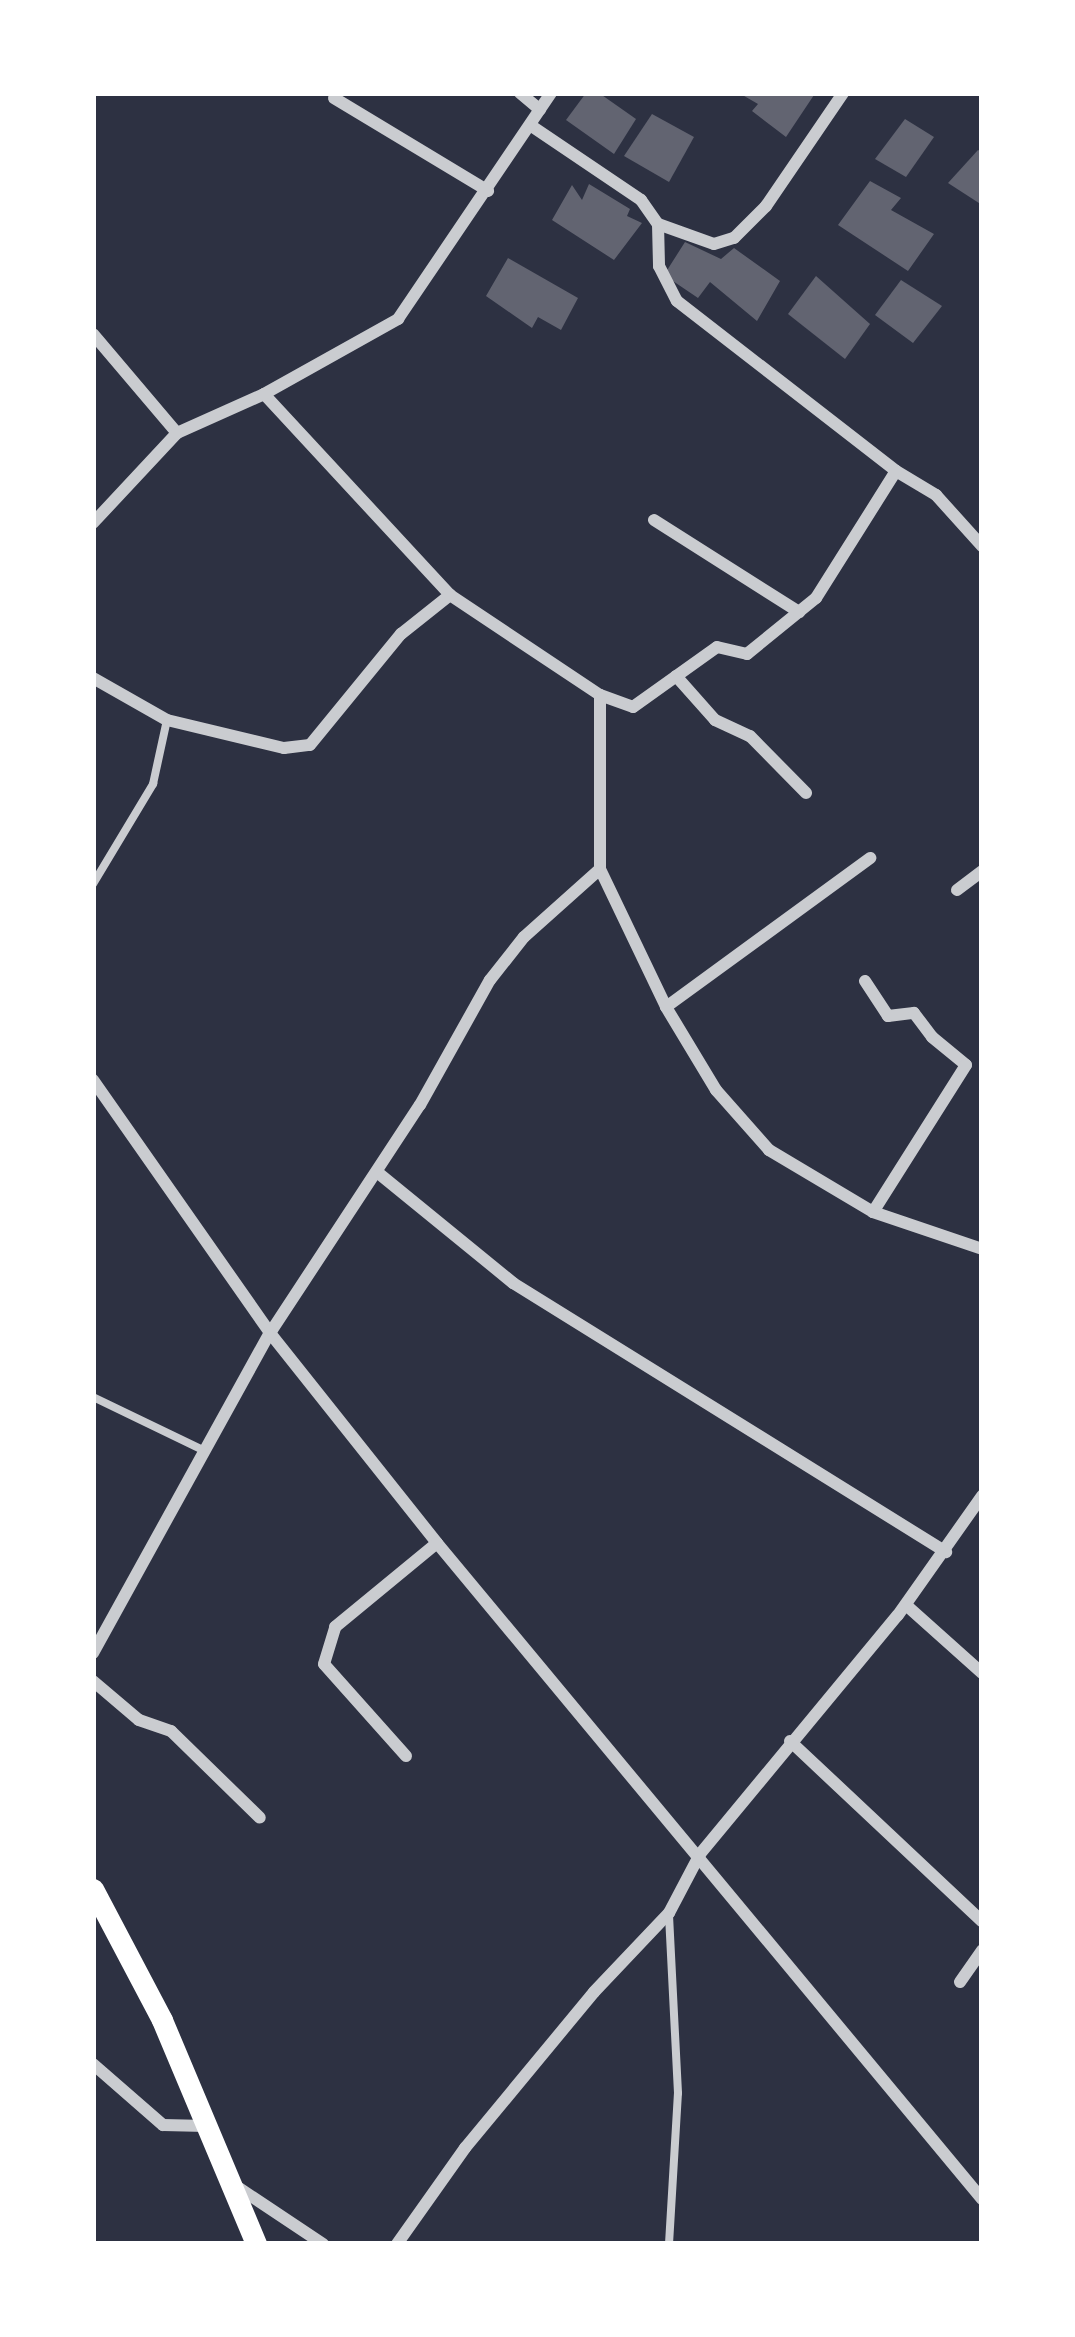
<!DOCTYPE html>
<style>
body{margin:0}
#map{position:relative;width:1075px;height:2337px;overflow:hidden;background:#2d3142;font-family:Raleway,sans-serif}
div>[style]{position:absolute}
.building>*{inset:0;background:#626471}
.service>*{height:8px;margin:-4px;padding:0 4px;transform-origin:4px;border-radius:4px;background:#caccd0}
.minor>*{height:12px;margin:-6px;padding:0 6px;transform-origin:6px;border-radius:6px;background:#caccd0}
.secondary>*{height:21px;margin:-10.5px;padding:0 10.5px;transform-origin:10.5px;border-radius:10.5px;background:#fff}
span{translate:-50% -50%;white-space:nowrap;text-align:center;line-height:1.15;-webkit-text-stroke:10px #fff;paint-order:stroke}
.frame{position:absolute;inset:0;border:96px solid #fff;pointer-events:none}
</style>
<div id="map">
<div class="building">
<i style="clip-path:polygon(586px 93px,599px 93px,636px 119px,614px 154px,566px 120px)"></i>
<i style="clip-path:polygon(739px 93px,812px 93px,814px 95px,786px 137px,752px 111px,758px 104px)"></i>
<i style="clip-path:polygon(652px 114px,694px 137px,669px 182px,624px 156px)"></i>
<i style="clip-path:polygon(905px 119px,934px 137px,906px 177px,875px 159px)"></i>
<i style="clip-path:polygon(978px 150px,982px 152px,982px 205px,948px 183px)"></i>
<i style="clip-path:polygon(870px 181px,901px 198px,891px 210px,934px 234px,908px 271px,838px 225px)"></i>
<i style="clip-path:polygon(589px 184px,630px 209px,627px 216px,642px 223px,614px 260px,552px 220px,572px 185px,582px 200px)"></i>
<i style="clip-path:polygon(685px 242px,721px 259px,734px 248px,780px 281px,757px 321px,710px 282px,698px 298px,664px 275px)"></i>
<i style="clip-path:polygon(508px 258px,578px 298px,561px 330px,538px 317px,532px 328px,486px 296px)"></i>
<i style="clip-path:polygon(816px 276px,870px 324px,845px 359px,788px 314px)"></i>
<i style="clip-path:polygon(901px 280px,942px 306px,913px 343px,875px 315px)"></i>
</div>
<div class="service">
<i style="left:93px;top:884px;width:117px;rotate:-59deg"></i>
<i style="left:153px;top:784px;width:66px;rotate:-77.7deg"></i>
<i style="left:93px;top:1397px;width:124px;rotate:25.7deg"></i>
<i style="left:669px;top:2244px;width:151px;rotate:-86.6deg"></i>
<i style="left:678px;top:2093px;width:178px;rotate:-92.9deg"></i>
</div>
<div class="minor">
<i style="left:520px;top:93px;width:26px;rotate:40deg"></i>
<i style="left:334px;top:98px;width:180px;rotate:31.1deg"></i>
<i style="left:530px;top:125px;width:134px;rotate:34deg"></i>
<i style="left:641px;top:200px;width:29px;rotate:55deg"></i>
<i style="left:658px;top:224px;width:59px;rotate:19.7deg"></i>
<i style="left:714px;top:244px;width:21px;rotate:-17deg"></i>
<i style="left:734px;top:238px;width:45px;rotate:-45deg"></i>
<i style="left:766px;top:206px;width:137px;rotate:-55.7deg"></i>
<i style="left:658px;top:224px;width:42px;rotate:88.6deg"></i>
<i style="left:659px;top:266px;width:39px;rotate:63deg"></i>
<i style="left:677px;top:301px;width:277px;rotate:37.8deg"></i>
<i style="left:896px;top:471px;width:47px;rotate:31deg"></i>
<i style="left:936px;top:495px;width:69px;rotate:48deg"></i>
<i style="left:93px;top:334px;width:130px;rotate:49.7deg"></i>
<i style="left:264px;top:394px;width:274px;rotate:47.2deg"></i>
<i style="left:450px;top:595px;width:180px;rotate:33.7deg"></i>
<i style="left:600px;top:695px;width:35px;rotate:20deg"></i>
<i style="left:633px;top:707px;width:103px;rotate:-35.5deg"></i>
<i style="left:717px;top:647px;width:31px;rotate:13deg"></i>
<i style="left:747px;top:654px;width:89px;rotate:-39.1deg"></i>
<i style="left:816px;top:598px;width:150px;rotate:-57.8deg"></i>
<i style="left:654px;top:520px;width:172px;rotate:32.4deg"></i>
<i style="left:93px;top:523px;width:123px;rotate:-47deg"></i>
<i style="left:177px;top:433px;width:95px;rotate:-24.1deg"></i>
<i style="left:264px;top:394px;width:154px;rotate:-29.2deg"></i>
<i style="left:398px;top:319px;width:273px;rotate:-55.9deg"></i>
<i style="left:676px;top:676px;width:59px;rotate:48.4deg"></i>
<i style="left:715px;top:720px;width:38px;rotate:25deg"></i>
<i style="left:750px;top:736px;width:80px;rotate:45.5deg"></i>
<i style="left:93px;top:678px;width:85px;rotate:29.6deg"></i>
<i style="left:167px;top:720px;width:120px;rotate:13.5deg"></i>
<i style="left:284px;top:748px;width:26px;rotate:-7deg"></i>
<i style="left:310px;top:745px;width:144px;rotate:-50.7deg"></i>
<i style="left:401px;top:634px;width:63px;rotate:-38.5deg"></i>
<i style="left:600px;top:695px;width:174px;rotate:90deg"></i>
<i style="left:600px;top:869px;width:153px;rotate:64.4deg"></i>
<i style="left:666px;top:1007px;width:97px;rotate:58.9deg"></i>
<i style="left:716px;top:1090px;width:80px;rotate:48.5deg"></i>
<i style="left:769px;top:1150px;width:121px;rotate:30.8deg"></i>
<i style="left:873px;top:1212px;width:115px;rotate:18.7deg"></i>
<i style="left:957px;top:890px;width:31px;rotate:-37deg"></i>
<i style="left:865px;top:981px;width:42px;rotate:56.7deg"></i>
<i style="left:888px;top:1016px;width:26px;rotate:-7deg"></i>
<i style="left:914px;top:1013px;width:30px;rotate:53deg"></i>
<i style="left:932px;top:1037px;width:44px;rotate:39.5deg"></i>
<i style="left:966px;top:1065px;width:174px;rotate:122.3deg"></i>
<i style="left:666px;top:1007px;width:253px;rotate:-36.1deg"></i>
<i style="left:93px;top:1080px;width:309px;rotate:55deg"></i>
<i style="left:270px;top:1333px;width:268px;rotate:51.5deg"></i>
<i style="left:437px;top:1543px;width:853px;rotate:50.28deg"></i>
<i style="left:377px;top:1172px;width:176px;rotate:39.2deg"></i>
<i style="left:513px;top:1283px;width:510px;rotate:31.85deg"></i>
<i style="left:906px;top:1605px;width:102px;rotate:41.8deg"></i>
<i style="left:93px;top:1653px;width:366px;rotate:-61.1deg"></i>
<i style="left:270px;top:1333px;width:273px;rotate:-56.7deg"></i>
<i style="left:420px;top:1105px;width:143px;rotate:-60.8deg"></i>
<i style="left:490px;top:980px;width:55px;rotate:-51.7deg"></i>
<i style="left:524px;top:937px;width:102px;rotate:-41.8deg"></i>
<i style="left:93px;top:1681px;width:60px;rotate:40.3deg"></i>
<i style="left:139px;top:1720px;width:34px;rotate:19deg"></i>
<i style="left:171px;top:1731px;width:124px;rotate:44.3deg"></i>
<i style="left:790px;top:1741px;width:263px;rotate:43.2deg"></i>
<i style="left:406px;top:1756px;width:123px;rotate:-131.7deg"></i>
<i style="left:324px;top:1664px;width:39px;rotate:-73deg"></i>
<i style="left:335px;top:1627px;width:132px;rotate:-39.5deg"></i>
<i style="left:960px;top:1982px;width:39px;rotate:-55deg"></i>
<i style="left:93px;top:2064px;width:93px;rotate:41.1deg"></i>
<i style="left:163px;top:2125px;width:43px;rotate:1.3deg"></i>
<i style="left:236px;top:2186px;width:105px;rotate:33.7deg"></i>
<i style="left:397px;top:2244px;width:118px;rotate:-54.7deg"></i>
<i style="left:465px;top:2148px;width:202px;rotate:-50.4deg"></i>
<i style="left:594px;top:1992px;width:109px;rotate:-46.5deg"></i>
<i style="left:669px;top:1913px;width:67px;rotate:-62.3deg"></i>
<i style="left:700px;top:1854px;width:310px;rotate:-50.4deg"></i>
<i style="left:898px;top:1615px;width:146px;rotate:-54.8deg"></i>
</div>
<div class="secondary">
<i style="left:93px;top:1889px;width:148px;rotate:62.2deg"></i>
<i style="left:162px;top:2020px;width:243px;rotate:67.2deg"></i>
</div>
<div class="frame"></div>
</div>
